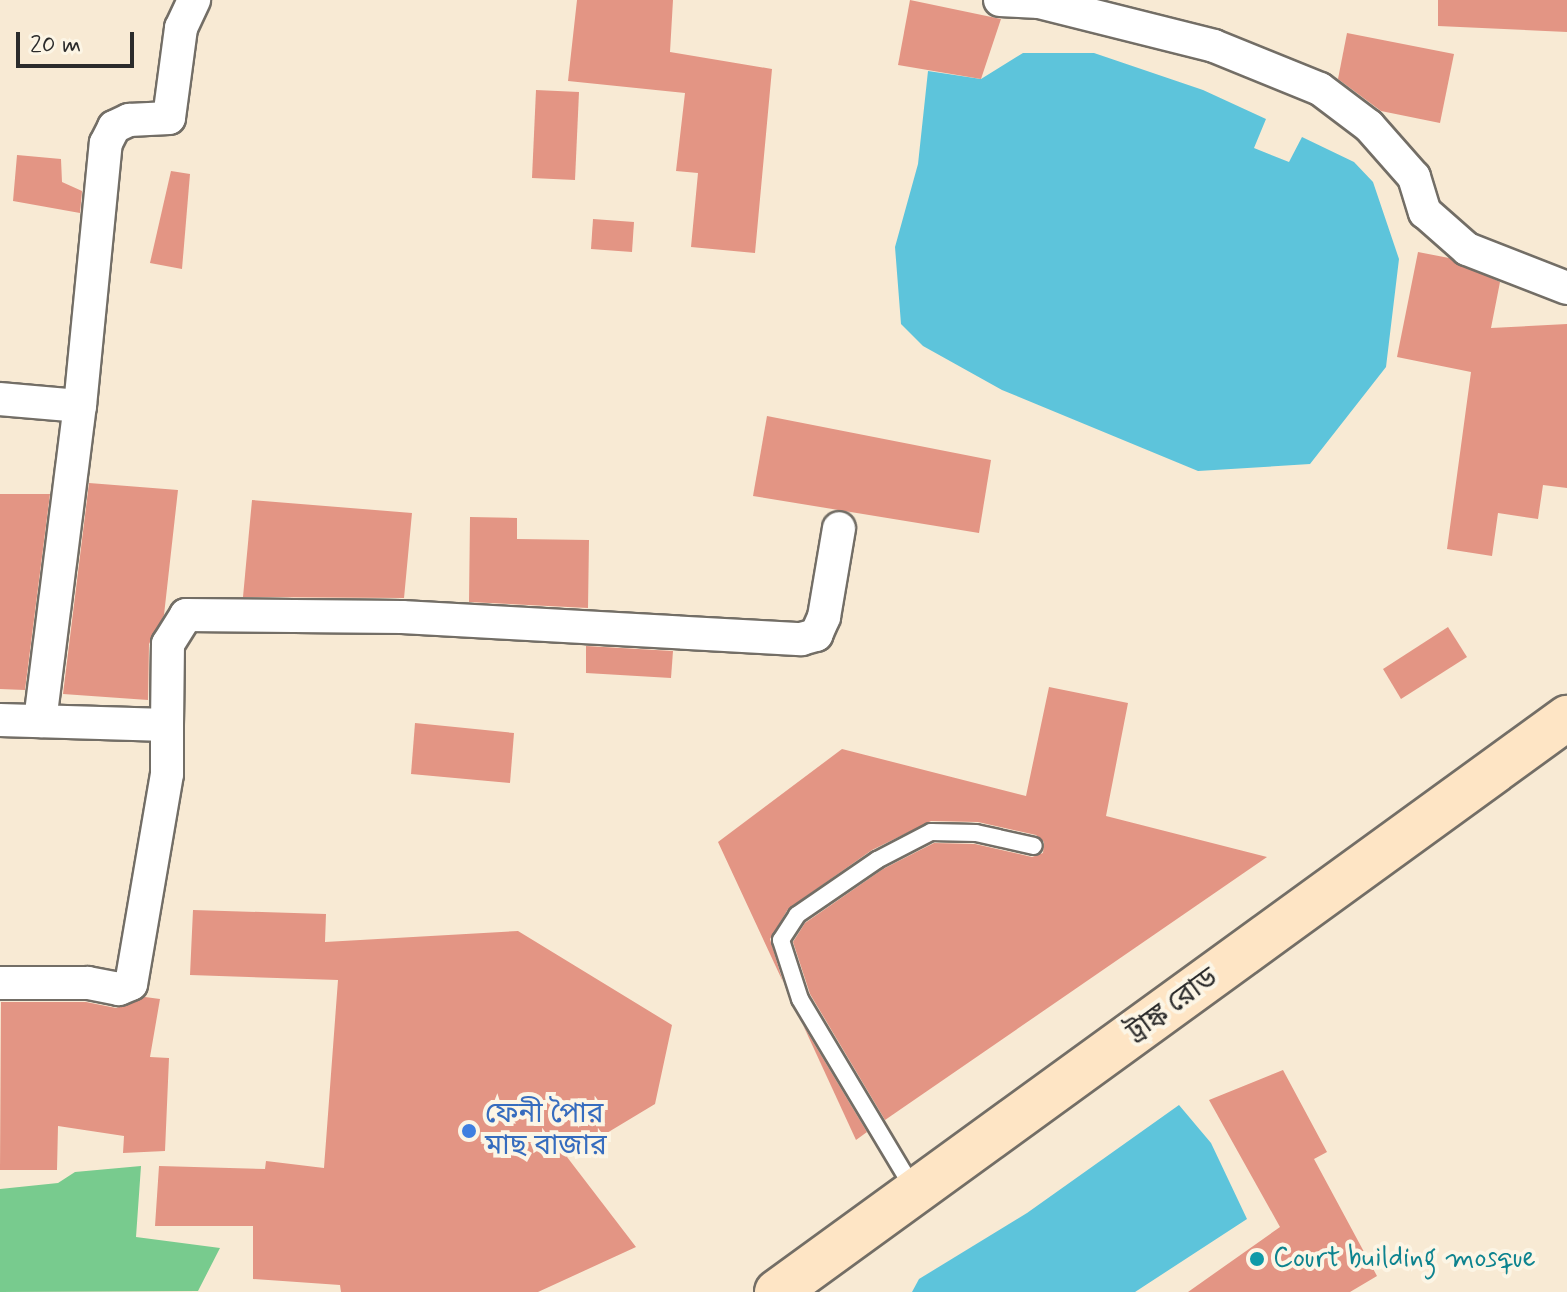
<!DOCTYPE html>
<meta charset="utf-8">
<style>
body{margin:0}
#map{position:relative;width:1567px;height:1292px;overflow:hidden;background:#f8ead4;font-family:Mynerve,"Noto Sans Bengali",sans-serif}
div>[style]{position:absolute}
.green>*{inset:0;background:#78cb8e}
.water>*{inset:0;background:#5dc4db}
.building>*{inset:0;background:#e39584}
.roads{filter:drop-shadow(2px 0 #736e66) drop-shadow(-2px 0 #736e66) drop-shadow(0 2px #736e66) drop-shadow(0 -2px #736e66)}
.lane>*{height:16px;margin:-8px;padding:0 8px;transform-origin:8px;border-radius:8px;background:#fff}
.street>*{height:32px;margin:-16px;padding:0 16px;transform-origin:16px;border-radius:16px;background:#fff}
.secondary>*{height:44px;margin:-22px;padding:0 22px;transform-origin:22px;border-radius:22px;background:#fee5c5}
.dots>*{width:22px;height:22px;translate:-50% -50%;box-sizing:border-box;border:4px solid #fcf5e5;border-radius:50%}
span{translate:-50% -50%;white-space:nowrap;text-align:center;line-height:1.15;-webkit-text-stroke:8px #fcf5e5;paint-order:stroke}
.street-label{font-size:28px;color:#2b2b2b}
.shop-label{font-size:28px;color:#366cbe}
.left{translate:0 -50%;text-align:left}
.culture-label{font-size:28px;color:#0d838f}
.scale{position:absolute;left:16px;top:32px;width:118px;height:36px;box-sizing:border-box;border:4px solid #2b2b2b;border-top:0;padding-left:10px;font-size:24px;line-height:28px;white-space:nowrap;color:#2b2b2b;-webkit-text-stroke:6px #fcf5e5;paint-order:stroke}
</style>
<div id="map">
<div class="green">
<i style="clip-path:polygon(141px 1166px,136px 1237px,220px 1248px,198px 1291px,0 1292px,0 1189px,58px 1183px,75px 1172px)"></i>
</div>
<div class="water">
<i style="clip-path:polygon(1023px 53px,1094px 53px,1203px 90px,1266px 119px,1254px 148px,1289px 162px,1302px 137px,1354px 162px,1373px 182px,1399px 259px,1386px 367px,1310px 464px,1198px 471px,1002px 390px,923px 346px,901px 324px,895px 247px,918px 164px,928px 71px,981px 79px)"></i>
<i style="clip-path:polygon(1179px 1105px,1211px 1143px,1247px 1219px,1135px 1292px,912px 1292px,919px 1279px,1027px 1213px)"></i>
</div>
<div class="building">
<i style="clip-path:polygon(577px 0,673px 0,670px 52px,772px 69px,755px 253px,691px 247px,698px 173px,676px 171px,685px 93px,568px 81px)"></i>
<i style="clip-path:polygon(910px 0,1001px 19px,981px 79px,898px 65px)"></i>
<i style="clip-path:polygon(1438px 0,1567px 0,1567px 32px,1438px 26px)"></i>
<i style="clip-path:polygon(1347px 33px,1454px 54px,1440px 123px,1381px 111px,1338px 79px)"></i>
<i style="clip-path:polygon(536px 90px,579px 92px,575px 180px,532px 178px)"></i>
<i style="clip-path:polygon(17px 155px,61px 159px,62px 182px,82px 191px,80px 213px,13px 201px)"></i>
<i style="clip-path:polygon(171px 171px,190px 174px,182px 269px,150px 263px)"></i>
<i style="clip-path:polygon(593px 219px,634px 222px,632px 252px,591px 249px)"></i>
<i style="clip-path:polygon(1418px 252px,1449px 258px,1500px 282px,1491px 328px,1567px 324px,1567px 488px,1543px 485px,1538px 519px,1498px 513px,1492px 556px,1447px 549px,1471px 372px,1397px 357px)"></i>
<i style="clip-path:polygon(767px 416px,991px 460px,979px 533px,753px 496px)"></i>
<i style="clip-path:polygon(89px 483px,178px 490px,164px 615px,149px 644px,148px 700px,63px 694px)"></i>
<i style="clip-path:polygon(0 494px,50px 494px,25px 690px,0 689px)"></i>
<i style="clip-path:polygon(252px 500px,412px 513px,404px 598px,243px 597px)"></i>
<i style="clip-path:polygon(470px 517px,517px 518px,517px 539px,589px 540px,588px 608px,469px 602px)"></i>
<i style="clip-path:polygon(1448px 627px,1467px 657px,1401px 699px,1383px 669px)"></i>
<i style="clip-path:polygon(586px 646px,673px 651px,671px 678px,586px 673px)"></i>
<i style="clip-path:polygon(1049px 687px,1128px 703px,1106px 816px,1267px 857px,885px 1120px,810px 994px,793px 942px,805px 923px,883px 869px,934px 843px,975px 844px,1032px 857px,1043px 853px,1044px 842px,1036px 835px,978px 822px,931px 821px,872px 850px,788px 909px,770px 939px,783px 982px,718px 842px,842px 749px,1026px 796px)"></i>
<i style="clip-path:polygon(415px 723px,514px 733px,510px 783px,411px 774px)"></i>
<i style="clip-path:polygon(193px 910px,326px 914px,325px 942px,518px 931px,672px 1025px,655px 1104px,567px 1157px,636px 1247px,538px 1292px,341px 1292px,340px 1285px,253px 1279px,253px 1226px,155px 1226px,159px 1166px,265px 1169px,266px 1161px,324px 1168px,338px 980px,190px 975px)"></i>
<i style="clip-path:polygon(145px 997px,160px 999px,150px 1057px,169px 1058px,165px 1151px,123px 1153px,124px 1136px,58px 1126px,57px 1170px,0 1170px,1px 1002px,86px 1002px,116px 1008px)"></i>
<i style="clip-path:polygon(803px 1025px,867px 1132px,856px 1140px)"></i>
<i style="clip-path:polygon(1283px 1070px,1327px 1152px,1314px 1159px,1377px 1276px,1350px 1292px,1188px 1292px,1280px 1227px,1209px 1100px)"></i>
</div>
<div class="roads">
<div class="lane">
<i style="left:913px;top:1188px;width:220px;rotate:-120.9deg"></i>
<i style="left:800px;top:999px;width:62px;rotate:-107.9deg"></i>
<i style="left:781px;top:940px;width:30px;rotate:-57deg"></i>
<i style="left:797px;top:915px;width:97px;rotate:-34.5deg"></i>
<i style="left:877px;top:860px;width:61px;rotate:-27.4deg"></i>
<i style="left:931px;top:832px;width:45px;rotate:1.3deg"></i>
<i style="left:976px;top:833px;width:59px;rotate:12.6deg"></i>
</div>
<div class="street">
<i style="left:1000px;top:0;width:39px;rotate:3deg"></i>
<i style="left:1039px;top:2px;width:180px;rotate:14.1deg"></i>
<i style="left:1214px;top:46px;width:114px;rotate:22.1deg"></i>
<i style="left:1320px;top:89px;width:61px;rotate:37.1deg"></i>
<i style="left:1369px;top:126px;width:68px;rotate:48.6deg"></i>
<i style="left:1414px;top:177px;width:37px;rotate:73deg"></i>
<i style="left:1425px;top:212px;width:56px;rotate:41.4deg"></i>
<i style="left:1467px;top:249px;width:107px;rotate:21.3deg"></i>
<i style="left:0;top:399px;width:80px;rotate:5deg"></i>
<i style="left:0;top:720px;width:167px;rotate:1.7deg"></i>
<i style="left:167px;top:725px;width:49px;rotate:90deg"></i>
<i style="left:167px;top:774px;width:213px;rotate:99.7deg"></i>
<i style="left:131px;top:984px;width:13px;rotate:157deg"></i>
<i style="left:119px;top:989px;width:32px;rotate:-169deg"></i>
<i style="left:88px;top:983px;width:88px;rotate:180deg"></i>
<i style="left:40px;top:721px;width:318px;rotate:-82.8deg"></i>
<i style="left:80px;top:406px;width:264px;rotate:-84.4deg"></i>
<i style="left:106px;top:143px;width:18px;rotate:-63deg"></i>
<i style="left:114px;top:127px;width:17px;rotate:-25deg"></i>
<i style="left:129px;top:120px;width:40px;rotate:-2.9deg"></i>
<i style="left:169px;top:118px;width:91px;rotate:-82.4deg"></i>
<i style="left:181px;top:28px;width:31px;rotate:-65deg"></i>
<i style="left:167px;top:725px;width:81px;rotate:-89.3deg"></i>
<i style="left:168px;top:644px;width:34px;rotate:-58deg"></i>
<i style="left:186px;top:615px;width:216px;rotate:0.5deg"></i>
<i style="left:402px;top:617px;width:400px;rotate:3.2deg"></i>
<i style="left:801px;top:639px;width:16px;rotate:-15deg"></i>
<i style="left:816px;top:635px;width:20px;rotate:-66deg"></i>
<i style="left:824px;top:617px;width:90px;rotate:-80.4deg"></i>
</div>
<div class="secondary">
<i style="left:777px;top:1292px;width:977px;rotate:-36deg"></i>
</div>
</div>
<div class="dots">
<i style="left:469px;top:1131px;background:#3f7fe0"></i>
<i style="left:1257px;top:1259px;background:#0f9aa8"></i>
</div>
<div class="street-label">
<span style="left:1173px;top:1006px;rotate:-36deg">ট্রাঙ্ক রোড</span>
</div>
<div class="shop-label">
<span class="left" style="left:485px;top:1131px">ফেনী পৈার<br>মাছ বাজার</span>
</div>
<div class="culture-label">
<span class="left" style="left:1273px;top:1259px">Court building mosque</span>
</div>
<div class="scale">20 m</div>
</div>
